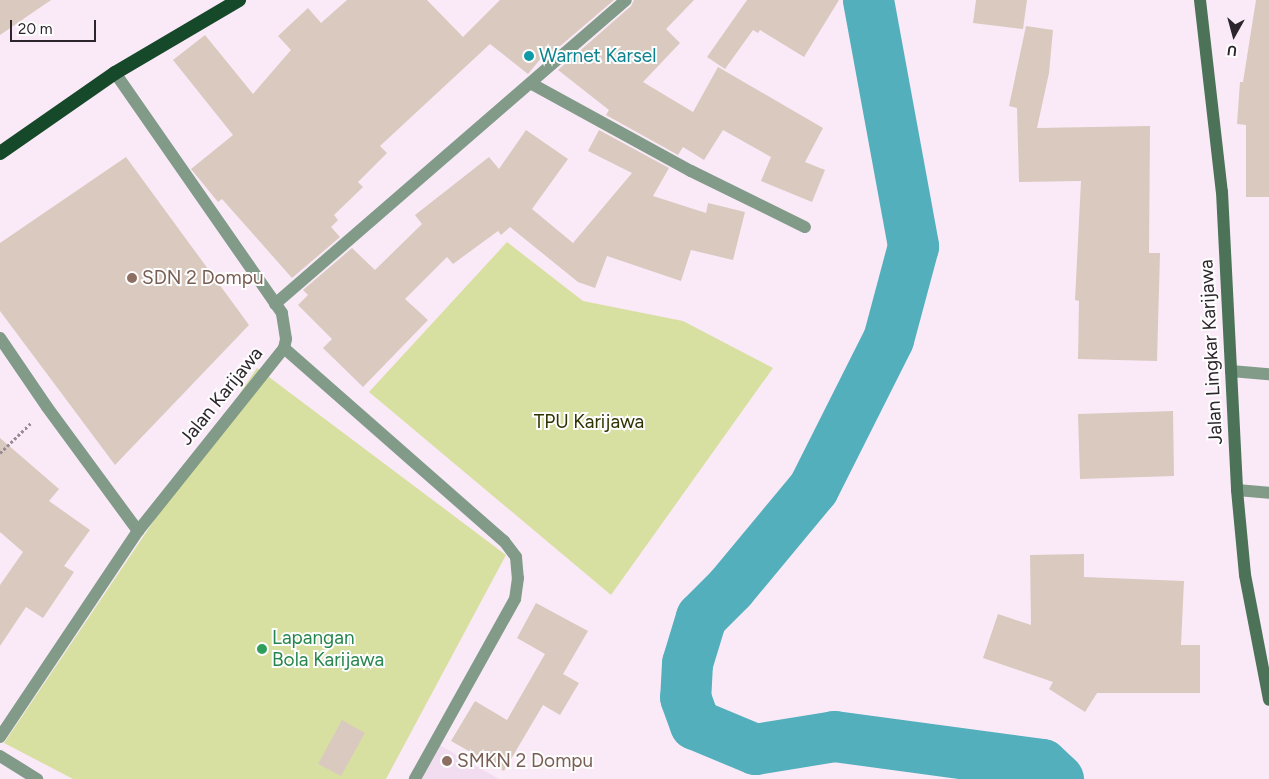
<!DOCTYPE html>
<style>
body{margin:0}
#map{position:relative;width:1269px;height:779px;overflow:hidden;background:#faeaf8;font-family:Figtree,sans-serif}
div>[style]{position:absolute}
.built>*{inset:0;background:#f2ddf0}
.green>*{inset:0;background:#d8e0a1}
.river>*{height:51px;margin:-25.5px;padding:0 25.5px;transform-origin:25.5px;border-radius:25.5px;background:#52afbb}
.building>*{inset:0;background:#dac9be}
.path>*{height:3px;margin-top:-1.5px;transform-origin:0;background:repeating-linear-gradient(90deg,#968b95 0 2.5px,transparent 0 5px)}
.minor>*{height:12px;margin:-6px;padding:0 6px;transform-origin:6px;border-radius:6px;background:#819b88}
.secondary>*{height:12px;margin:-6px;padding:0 6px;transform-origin:6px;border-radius:6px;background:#4c7258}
.trunk>*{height:14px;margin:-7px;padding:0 7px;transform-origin:7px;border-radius:7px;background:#16482a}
.dots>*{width:14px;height:14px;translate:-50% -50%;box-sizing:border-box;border:2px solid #fdfdfd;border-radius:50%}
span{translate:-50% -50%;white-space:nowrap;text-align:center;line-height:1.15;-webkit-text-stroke:4px #fdfdfd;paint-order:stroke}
.culture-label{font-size:19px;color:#0d838f}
.left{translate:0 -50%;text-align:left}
.education-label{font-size:19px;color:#785e54}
.street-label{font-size:19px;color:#2c262c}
.park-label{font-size:19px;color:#313400}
.leisure-label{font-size:19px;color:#27864d}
.north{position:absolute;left:1209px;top:10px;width:50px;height:50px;-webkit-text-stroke:4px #fdfdfd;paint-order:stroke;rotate:187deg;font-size:14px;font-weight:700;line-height:20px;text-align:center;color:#2c262c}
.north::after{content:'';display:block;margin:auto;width:18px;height:22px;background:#2c262c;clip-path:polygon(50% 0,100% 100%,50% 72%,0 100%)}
.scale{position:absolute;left:10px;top:20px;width:86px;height:22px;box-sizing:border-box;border:2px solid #2c262c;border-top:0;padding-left:6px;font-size:15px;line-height:18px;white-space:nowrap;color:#2c262c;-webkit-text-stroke:4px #fdfdfd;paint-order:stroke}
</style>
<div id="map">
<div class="built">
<i style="clip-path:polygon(436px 743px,499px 779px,416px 779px)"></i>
</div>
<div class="green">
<i style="clip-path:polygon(507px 242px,583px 301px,683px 321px,773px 368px,611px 595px,369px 392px)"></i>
<i style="clip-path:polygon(257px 368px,506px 555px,386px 779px,73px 779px,4px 743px)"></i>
</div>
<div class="river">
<i style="left:868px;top:0;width:250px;rotate:79.6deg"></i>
<i style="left:913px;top:246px;width:96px;rotate:105deg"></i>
<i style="left:888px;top:339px;width:167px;rotate:116.7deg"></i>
<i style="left:813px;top:488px;width:130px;rotate:129.7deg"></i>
<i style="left:730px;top:588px;width:41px;rotate:135deg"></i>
<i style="left:701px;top:617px;width:48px;rotate:106.9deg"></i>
<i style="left:687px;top:663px;width:34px;rotate:93deg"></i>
<i style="left:685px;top:697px;width:29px;rotate:70deg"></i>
<i style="left:695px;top:724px;width:65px;rotate:22.6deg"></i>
<i style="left:755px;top:749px;width:80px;rotate:-9.3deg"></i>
<i style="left:834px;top:736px;width:210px;rotate:7.7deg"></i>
<i style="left:1042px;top:764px;width:22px;rotate:43deg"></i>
</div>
<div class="building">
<i style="clip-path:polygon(0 0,51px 0,0 35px)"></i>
<i style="clip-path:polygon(347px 0,427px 0,463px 37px,500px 0,614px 0,545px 59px,542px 57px,528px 74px,490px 44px,380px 146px,387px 153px,358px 182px,363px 187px,334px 215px,338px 220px,331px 227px,340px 237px,292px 278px,222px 199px,218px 202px,191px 169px,233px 135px,173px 60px,205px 35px,253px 94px,291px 50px,278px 36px,308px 8px,321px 23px)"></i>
<i style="clip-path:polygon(634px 0,694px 0,666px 29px,680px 43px,643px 82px,693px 112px,718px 67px,823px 128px,805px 162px,825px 170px,812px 202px,761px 181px,771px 157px,723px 130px,704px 160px,683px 147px,678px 155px,606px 115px,609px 110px,558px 70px,631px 6px)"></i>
<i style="clip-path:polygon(747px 0,839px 0,804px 57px,760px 30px,758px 33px,753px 30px,725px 69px,707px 57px)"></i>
<i style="clip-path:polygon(976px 0,1027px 0,1023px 29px,973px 23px)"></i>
<i style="clip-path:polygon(1256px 0,1269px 0,1269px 197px,1246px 197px,1246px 125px,1237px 124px,1240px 82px,1243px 82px)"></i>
<i style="clip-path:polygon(1026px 26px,1053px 30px,1049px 73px,1037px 128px,1150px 126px,1149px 253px,1160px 253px,1157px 361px,1078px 359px,1079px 301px,1075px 300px,1081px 181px,1019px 182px,1017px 108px,1009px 106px)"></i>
<i style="clip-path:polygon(526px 130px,568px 159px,532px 209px,573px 243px,632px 173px,588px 151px,599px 130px,669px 168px,653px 196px,706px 213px,708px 203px,745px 212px,733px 260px,691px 250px,681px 281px,607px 256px,595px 288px,578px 282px,510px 227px,501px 235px,498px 231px,453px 264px,447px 257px,405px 299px,428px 320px,363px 387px,323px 348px,332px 339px,298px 305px,308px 295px,303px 290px,352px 248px,375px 270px,422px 224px,415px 215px,489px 157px,499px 169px)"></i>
<i style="clip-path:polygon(126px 157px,249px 325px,115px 465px,0 311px,0 243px)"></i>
<i style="clip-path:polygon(1173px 411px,1174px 476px,1080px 479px,1078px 414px)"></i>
<i style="clip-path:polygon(0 438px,59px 489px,49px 501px,90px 530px,64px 566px,74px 572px,43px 618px,26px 607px,0 646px,0 585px,23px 552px,0 532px)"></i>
<i style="clip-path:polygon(1084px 554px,1084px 577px,1184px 581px,1181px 645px,1200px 645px,1200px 693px,1097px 693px,1085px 712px,1049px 689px,1053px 682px,983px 658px,998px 614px,1031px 625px,1030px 555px)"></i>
<i style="clip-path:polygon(536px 603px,588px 631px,563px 674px,579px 683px,560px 715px,543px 705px,504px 771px,451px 741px,475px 701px,507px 720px,545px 654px,517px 638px)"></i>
<i style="clip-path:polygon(342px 720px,365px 733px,341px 776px,318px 764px)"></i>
</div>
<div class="path">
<i style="left:0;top:453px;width:45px;rotate:-44.1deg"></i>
</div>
<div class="minor">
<i style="left:532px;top:84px;width:181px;rotate:28.7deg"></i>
<i style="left:691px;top:171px;width:127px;rotate:26.2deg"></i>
<i style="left:275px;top:304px;width:464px;rotate:-40.9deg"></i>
<i style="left:0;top:338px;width:83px;rotate:55.7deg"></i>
<i style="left:47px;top:407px;width:154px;rotate:53.7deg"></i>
<i style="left:284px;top:348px;width:293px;rotate:41.3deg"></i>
<i style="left:504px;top:541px;width:20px;rotate:53deg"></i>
<i style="left:516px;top:557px;width:21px;rotate:85deg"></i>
<i style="left:518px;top:578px;width:21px;rotate:98deg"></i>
<i style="left:515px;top:599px;width:206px;rotate:119.1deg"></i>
<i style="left:1231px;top:371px;width:38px;rotate:5deg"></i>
<i style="left:1237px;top:490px;width:32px;rotate:5deg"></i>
<i style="left:0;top:737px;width:248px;rotate:-56.2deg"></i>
<i style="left:138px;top:531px;width:234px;rotate:-51.4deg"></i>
<i style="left:284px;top:348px;width:9px;rotate:-77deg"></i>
<i style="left:286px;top:339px;width:26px;rotate:-99deg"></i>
<i style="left:282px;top:313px;width:292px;rotate:-124.8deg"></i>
<i style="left:0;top:756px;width:44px;rotate:31.9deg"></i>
</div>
<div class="secondary">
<i style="left:1200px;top:0;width:193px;rotate:83.5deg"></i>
<i style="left:1222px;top:192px;width:298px;rotate:87.1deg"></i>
<i style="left:1237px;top:490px;width:85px;rotate:84.6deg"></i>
<i style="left:1245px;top:575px;width:127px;rotate:79.1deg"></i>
</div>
<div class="trunk">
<i style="left:0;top:153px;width:140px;rotate:-34.8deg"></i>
<i style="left:115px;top:73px;width:144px;rotate:-30.5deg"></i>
</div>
<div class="dots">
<i style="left:529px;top:56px;background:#0f9aa8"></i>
<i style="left:132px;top:278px;background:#8d6e63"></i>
<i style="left:262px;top:649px;background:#2e9e5b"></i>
<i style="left:447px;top:761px;background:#8d6e63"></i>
</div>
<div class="culture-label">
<span class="left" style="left:539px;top:56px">Warnet Karsel</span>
</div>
<div class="education-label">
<span class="left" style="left:142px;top:278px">SDN 2 Dompu</span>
<span class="left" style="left:457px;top:761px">SMKN 2 Dompu</span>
</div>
<div class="street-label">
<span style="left:1211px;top:352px;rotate:-93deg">Jalan Lingkar Karijawa</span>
<span style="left:221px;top:396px;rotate:-51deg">Jalan Karijawa</span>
</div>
<div class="park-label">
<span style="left:589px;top:422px">TPU Karijawa</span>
</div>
<div class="leisure-label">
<span class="left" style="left:272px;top:649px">Lapangan<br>Bola Karijawa</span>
</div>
<div class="north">U</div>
<div class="scale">20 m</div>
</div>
